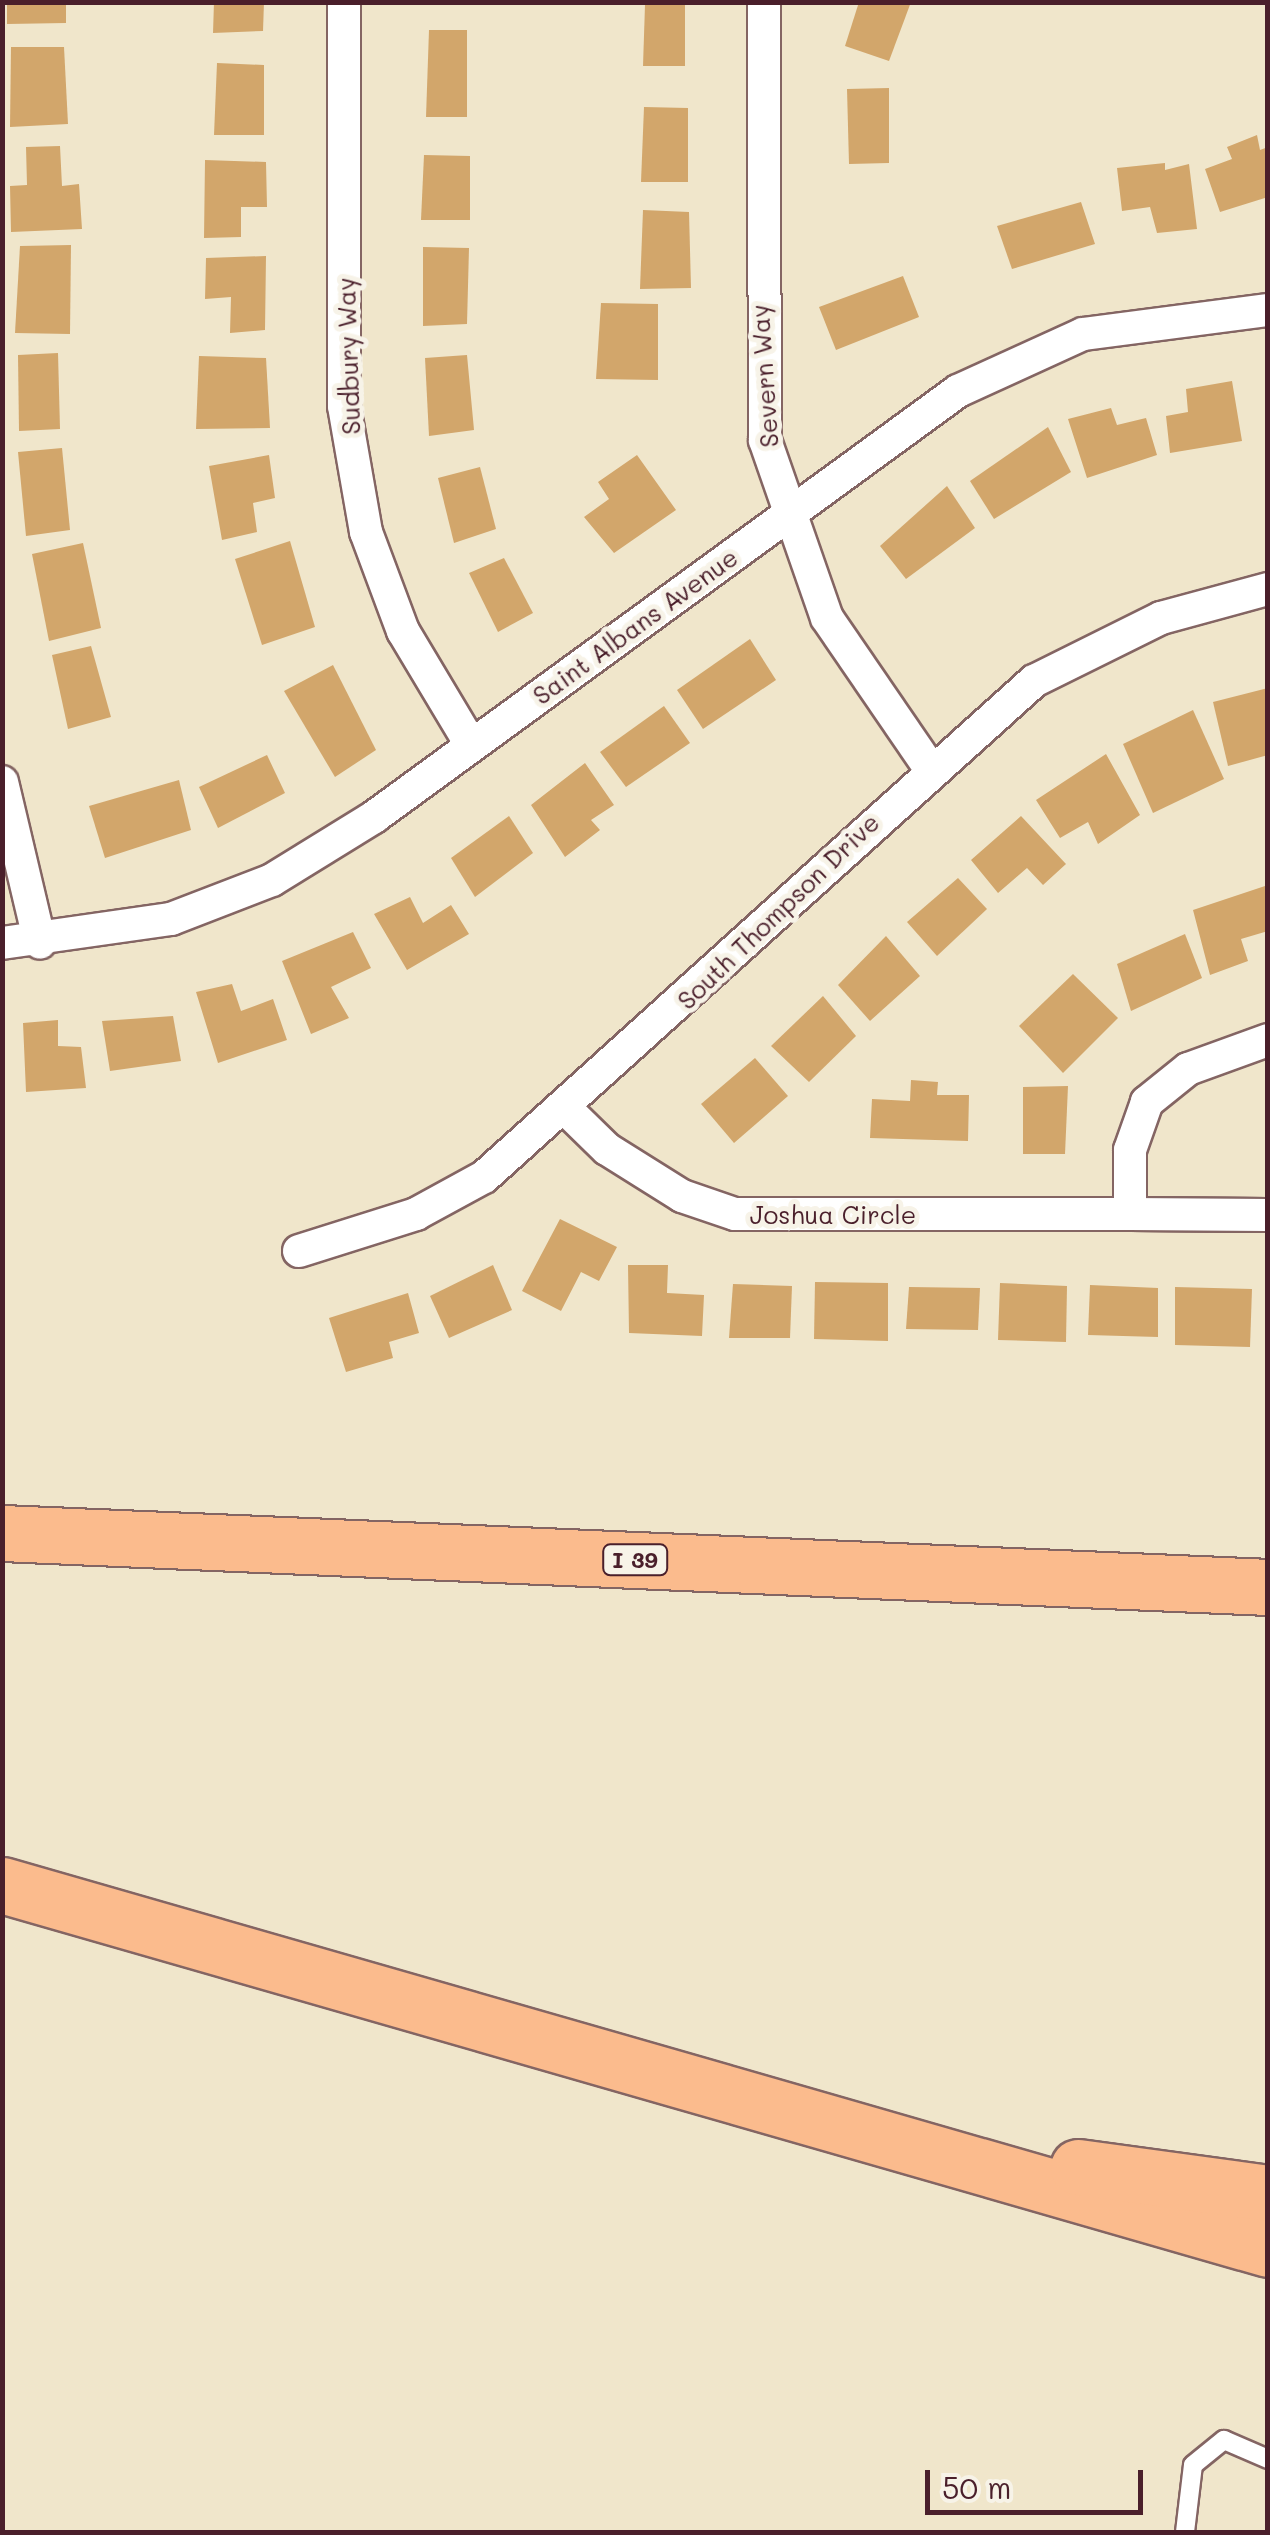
<!DOCTYPE html>
<style>
body{margin:0}
#map{position:relative;width:1270px;height:2535px;overflow:hidden;background:#f0e6cb;font-family:Mali,sans-serif}
div>[style]{position:absolute}
.building>*{inset:0;background:#d2a66b}
.roads{filter:drop-shadow(2px 0 #846563) drop-shadow(-2px 0 #846563) drop-shadow(0 2px #846563) drop-shadow(0 -2px #846563)}
.lane>*{height:18px;margin:-9px;padding:0 9px;transform-origin:9px;border-radius:9px;background:#fff}
.street>*{height:32px;margin:-16px;padding:0 16px;transform-origin:16px;border-radius:16px;background:#fff}
.highway>*{height:55px;margin:-27.5px;padding:0 27.5px;transform-origin:27.5px;border-radius:27.5px;background:#fbbb8d}
span{translate:-50% -50%;white-space:nowrap;text-align:center;line-height:1.15;-webkit-text-stroke:10px #f7f3e8;paint-order:stroke}
.shield-label span{padding:2px 8px;background:#f7f3e8;border:2px solid;border-radius:8px;-webkit-text-stroke-width:0}
.shield-label{font-size:22px;color:#4a1f2b;font-weight:700}
.street-label{font-size:25px;color:#4a1f2b}
.frame{position:absolute;inset:0;border:5px solid #4a1f2b;pointer-events:none}
.scale{position:absolute;left:925px;top:2470px;width:218px;height:45px;box-sizing:border-box;border:5px solid #4a1f2b;border-top:0;padding-left:12px;font-size:30px;line-height:35px;white-space:nowrap;color:#4a1f2b;-webkit-text-stroke:8px #f7f3e8;paint-order:stroke}
</style>
<div id="map">
<div class="building">
<i style="clip-path:polygon(7px 2px,66px 2px,66px 23px,7px 24px)"></i>
<i style="clip-path:polygon(214px 2px,264px 2px,263px 31px,213px 33px)"></i>
<i style="clip-path:polygon(859px 2px,911px 2px,889px 61px,845px 46px)"></i>
<i style="clip-path:polygon(685px 4px,685px 66px,643px 66px,645px 5px)"></i>
<i style="clip-path:polygon(429px 30px,467px 30px,467px 117px,426px 117px)"></i>
<i style="clip-path:polygon(11px 47px,64px 47px,68px 124px,10px 127px)"></i>
<i style="clip-path:polygon(217px 63px,264px 65px,264px 135px,214px 135px)"></i>
<i style="clip-path:polygon(889px 88px,889px 163px,849px 164px,847px 89px)"></i>
<i style="clip-path:polygon(644px 107px,688px 108px,688px 182px,641px 182px)"></i>
<i style="clip-path:polygon(1257px 135px,1260px 150px,1268px 147px,1268px 197px,1220px 212px,1205px 169px,1232px 159px,1227px 147px)"></i>
<i style="clip-path:polygon(60px 146px,62px 186px,79px 184px,82px 229px,11px 232px,10px 186px,27px 185px,26px 147px)"></i>
<i style="clip-path:polygon(424px 155px,470px 156px,470px 220px,421px 220px)"></i>
<i style="clip-path:polygon(205px 160px,266px 162px,267px 207px,241px 207px,241px 237px,204px 238px)"></i>
<i style="clip-path:polygon(1165px 163px,1165px 170px,1189px 164px,1197px 229px,1157px 233px,1150px 207px,1122px 211px,1117px 168px)"></i>
<i style="clip-path:polygon(1081px 202px,1095px 244px,1012px 269px,997px 226px)"></i>
<i style="clip-path:polygon(643px 210px,689px 212px,691px 288px,640px 289px)"></i>
<i style="clip-path:polygon(71px 245px,70px 334px,15px 333px,20px 246px)"></i>
<i style="clip-path:polygon(423px 247px,469px 248px,467px 324px,423px 326px)"></i>
<i style="clip-path:polygon(266px 256px,265px 330px,230px 333px,231px 297px,205px 299px,206px 258px)"></i>
<i style="clip-path:polygon(903px 276px,919px 317px,836px 350px,819px 307px)"></i>
<i style="clip-path:polygon(601px 303px,658px 304px,658px 380px,596px 379px)"></i>
<i style="clip-path:polygon(58px 353px,60px 429px,19px 431px,18px 355px)"></i>
<i style="clip-path:polygon(467px 355px,474px 430px,429px 436px,425px 358px)"></i>
<i style="clip-path:polygon(199px 356px,266px 358px,270px 428px,196px 429px)"></i>
<i style="clip-path:polygon(1232px 381px,1242px 441px,1170px 453px,1166px 416px,1188px 412px,1186px 389px)"></i>
<i style="clip-path:polygon(1111px 408px,1117px 425px,1146px 418px,1157px 455px,1087px 478px,1068px 419px)"></i>
<i style="clip-path:polygon(1048px 427px,1071px 472px,994px 519px,970px 481px)"></i>
<i style="clip-path:polygon(62px 448px,70px 530px,26px 536px,18px 452px)"></i>
<i style="clip-path:polygon(269px 455px,275px 498px,253px 503px,257px 532px,222px 540px,209px 466px)"></i>
<i style="clip-path:polygon(637px 455px,676px 510px,614px 553px,584px 517px,609px 499px,598px 482px)"></i>
<i style="clip-path:polygon(480px 467px,496px 529px,454px 543px,438px 478px)"></i>
<i style="clip-path:polygon(947px 486px,975px 528px,906px 579px,880px 546px)"></i>
<i style="clip-path:polygon(290px 541px,315px 627px,262px 645px,235px 559px)"></i>
<i style="clip-path:polygon(83px 543px,101px 628px,49px 641px,32px 554px)"></i>
<i style="clip-path:polygon(504px 558px,533px 613px,498px 632px,469px 573px)"></i>
<i style="clip-path:polygon(750px 639px,776px 680px,703px 729px,677px 690px)"></i>
<i style="clip-path:polygon(91px 646px,111px 717px,68px 729px,52px 655px)"></i>
<i style="clip-path:polygon(333px 665px,376px 750px,335px 777px,284px 691px)"></i>
<i style="clip-path:polygon(1268px 688px,1268px 755px,1228px 766px,1213px 702px)"></i>
<i style="clip-path:polygon(664px 706px,690px 743px,626px 787px,600px 752px)"></i>
<i style="clip-path:polygon(1193px 710px,1224px 779px,1153px 813px,1123px 744px)"></i>
<i style="clip-path:polygon(1106px 754px,1140px 815px,1098px 844px,1088px 822px,1060px 838px,1036px 800px)"></i>
<i style="clip-path:polygon(267px 755px,285px 793px,218px 828px,199px 787px)"></i>
<i style="clip-path:polygon(585px 763px,614px 805px,591px 820px,600px 830px,565px 857px,531px 805px)"></i>
<i style="clip-path:polygon(179px 780px,191px 830px,105px 858px,89px 806px)"></i>
<i style="clip-path:polygon(509px 816px,533px 853px,475px 897px,451px 858px)"></i>
<i style="clip-path:polygon(1021px 816px,1066px 864px,1043px 885px,1027px 868px,998px 893px,971px 860px)"></i>
<i style="clip-path:polygon(958px 878px,987px 909px,937px 956px,907px 922px)"></i>
<i style="clip-path:polygon(1265px 886px,1268px 931px,1241px 939px,1248px 961px,1210px 975px,1193px 910px)"></i>
<i style="clip-path:polygon(410px 897px,423px 923px,451px 905px,469px 934px,407px 970px,374px 914px)"></i>
<i style="clip-path:polygon(353px 932px,371px 968px,331px 987px,349px 1018px,311px 1034px,282px 961px)"></i>
<i style="clip-path:polygon(1185px 934px,1202px 978px,1131px 1011px,1117px 964px)"></i>
<i style="clip-path:polygon(886px 936px,920px 976px,870px 1021px,838px 985px)"></i>
<i style="clip-path:polygon(1073px 974px,1118px 1018px,1063px 1073px,1019px 1026px)"></i>
<i style="clip-path:polygon(232px 984px,241px 1011px,273px 999px,287px 1040px,218px 1063px,196px 992px)"></i>
<i style="clip-path:polygon(823px 996px,856px 1036px,809px 1082px,771px 1046px)"></i>
<i style="clip-path:polygon(173px 1016px,181px 1061px,110px 1071px,102px 1021px)"></i>
<i style="clip-path:polygon(58px 1020px,58px 1046px,81px 1047px,86px 1088px,26px 1092px,23px 1023px)"></i>
<i style="clip-path:polygon(755px 1058px,788px 1096px,734px 1143px,701px 1104px)"></i>
<i style="clip-path:polygon(911px 1080px,938px 1082px,937px 1095px,969px 1095px,968px 1141px,870px 1138px,872px 1099px,910px 1101px)"></i>
<i style="clip-path:polygon(1068px 1086px,1065px 1154px,1023px 1154px,1023px 1087px)"></i>
<i style="clip-path:polygon(560px 1219px,617px 1247px,599px 1281px,581px 1272px,561px 1311px,522px 1291px)"></i>
<i style="clip-path:polygon(493px 1265px,512px 1310px,449px 1338px,430px 1296px)"></i>
<i style="clip-path:polygon(628px 1265px,668px 1265px,667px 1293px,704px 1295px,702px 1336px,629px 1333px)"></i>
<i style="clip-path:polygon(815px 1282px,888px 1283px,888px 1341px,814px 1339px)"></i>
<i style="clip-path:polygon(1000px 1283px,1067px 1286px,1066px 1342px,998px 1340px)"></i>
<i style="clip-path:polygon(733px 1284px,792px 1286px,790px 1338px,729px 1338px)"></i>
<i style="clip-path:polygon(1090px 1285px,1158px 1288px,1158px 1337px,1088px 1335px)"></i>
<i style="clip-path:polygon(909px 1287px,980px 1288px,978px 1330px,906px 1329px)"></i>
<i style="clip-path:polygon(1175px 1287px,1252px 1289px,1250px 1347px,1175px 1345px)"></i>
<i style="clip-path:polygon(408px 1293px,419px 1333px,389px 1342px,393px 1358px,346px 1372px,329px 1318px)"></i>
</div>
<div class="roads">
<div class="lane">
<i style="left:1185px;top:2532px;width:67px;rotate:-83.2deg"></i>
<i style="left:1193px;top:2465px;width:40px;rotate:-39deg"></i>
<i style="left:1224px;top:2440px;width:48px;rotate:23.4deg"></i>
</div>
<div class="street">
<i style="left:344px;top:2px;width:404px;rotate:90deg"></i>
<i style="left:344px;top:406px;width:128px;rotate:80.1deg"></i>
<i style="left:366px;top:532px;width:106px;rotate:69.5deg"></i>
<i style="left:403px;top:631px;width:131px;rotate:59.1deg"></i>
<i style="left:764px;top:2px;width:438px;rotate:89.9deg"></i>
<i style="left:765px;top:440px;width:188px;rotate:70.8deg"></i>
<i style="left:827px;top:618px;width:181px;rotate:55.6deg"></i>
<i style="left:2px;top:782px;width:165px;rotate:76.7deg"></i>
<i style="left:2px;top:943px;width:171px;rotate:-8.1deg"></i>
<i style="left:171px;top:919px;width:108px;rotate:-21.1deg"></i>
<i style="left:272px;top:880px;width:120px;rotate:-31.7deg"></i>
<i style="left:374px;top:817px;width:723px;rotate:-36.11deg"></i>
<i style="left:958px;top:391px;width:137px;rotate:-24.5deg"></i>
<i style="left:1083px;top:334px;width:187px;rotate:-7.4deg"></i>
<i style="left:1268px;top:1040px;width:85px;rotate:160.1deg"></i>
<i style="left:1188px;top:1069px;width:53px;rotate:141.2deg"></i>
<i style="left:1147px;top:1102px;width:51px;rotate:109.5deg"></i>
<i style="left:1130px;top:1150px;width:64px;rotate:90deg"></i>
<i style="left:1130px;top:1214px;width:138px;rotate:0.4deg"></i>
<i style="left:568px;top:1111px;width:54px;rotate:44.3deg"></i>
<i style="left:607px;top:1149px;width:89px;rotate:32.1deg"></i>
<i style="left:682px;top:1196px;width:56px;rotate:18.8deg"></i>
<i style="left:735px;top:1214px;width:395px"></i>
<i style="left:299px;top:1251px;width:123px;rotate:-17.5deg"></i>
<i style="left:416px;top:1214px;width:77px;rotate:-28.6deg"></i>
<i style="left:484px;top:1177px;width:741px;rotate:-42.04deg"></i>
<i style="left:1034px;top:681px;width:142px;rotate:-26.4deg"></i>
<i style="left:1161px;top:618px;width:111px;rotate:-15.2deg"></i>
</div>
<div class="highway">
<i style="left:2px;top:1533px;width:1267px;rotate:2.44deg"></i>
<i style="left:2px;top:1885px;width:1317px;rotate:16.04deg"></i>
<i style="left:1078px;top:2167px;width:192px;rotate:7.8deg"></i>
</div>
</div>
<div class="shield-label">
<span style="left:635px;top:1560px">I 39</span>
</div>
<div class="street-label">
<span style="left:348px;top:356px;rotate:-92deg">Sudbury Way</span>
<span style="left:764px;top:376px;rotate:-94deg">Severn Way</span>
<span style="left:635px;top:626px;rotate:-36deg">Saint Albans Avenue</span>
<span style="left:778px;top:911px;rotate:-44deg">South Thompson Drive</span>
<span style="left:833px;top:1214px">Joshua Circle</span>
</div>
<div class="frame"></div>
<div class="scale">50 m</div>
</div>
